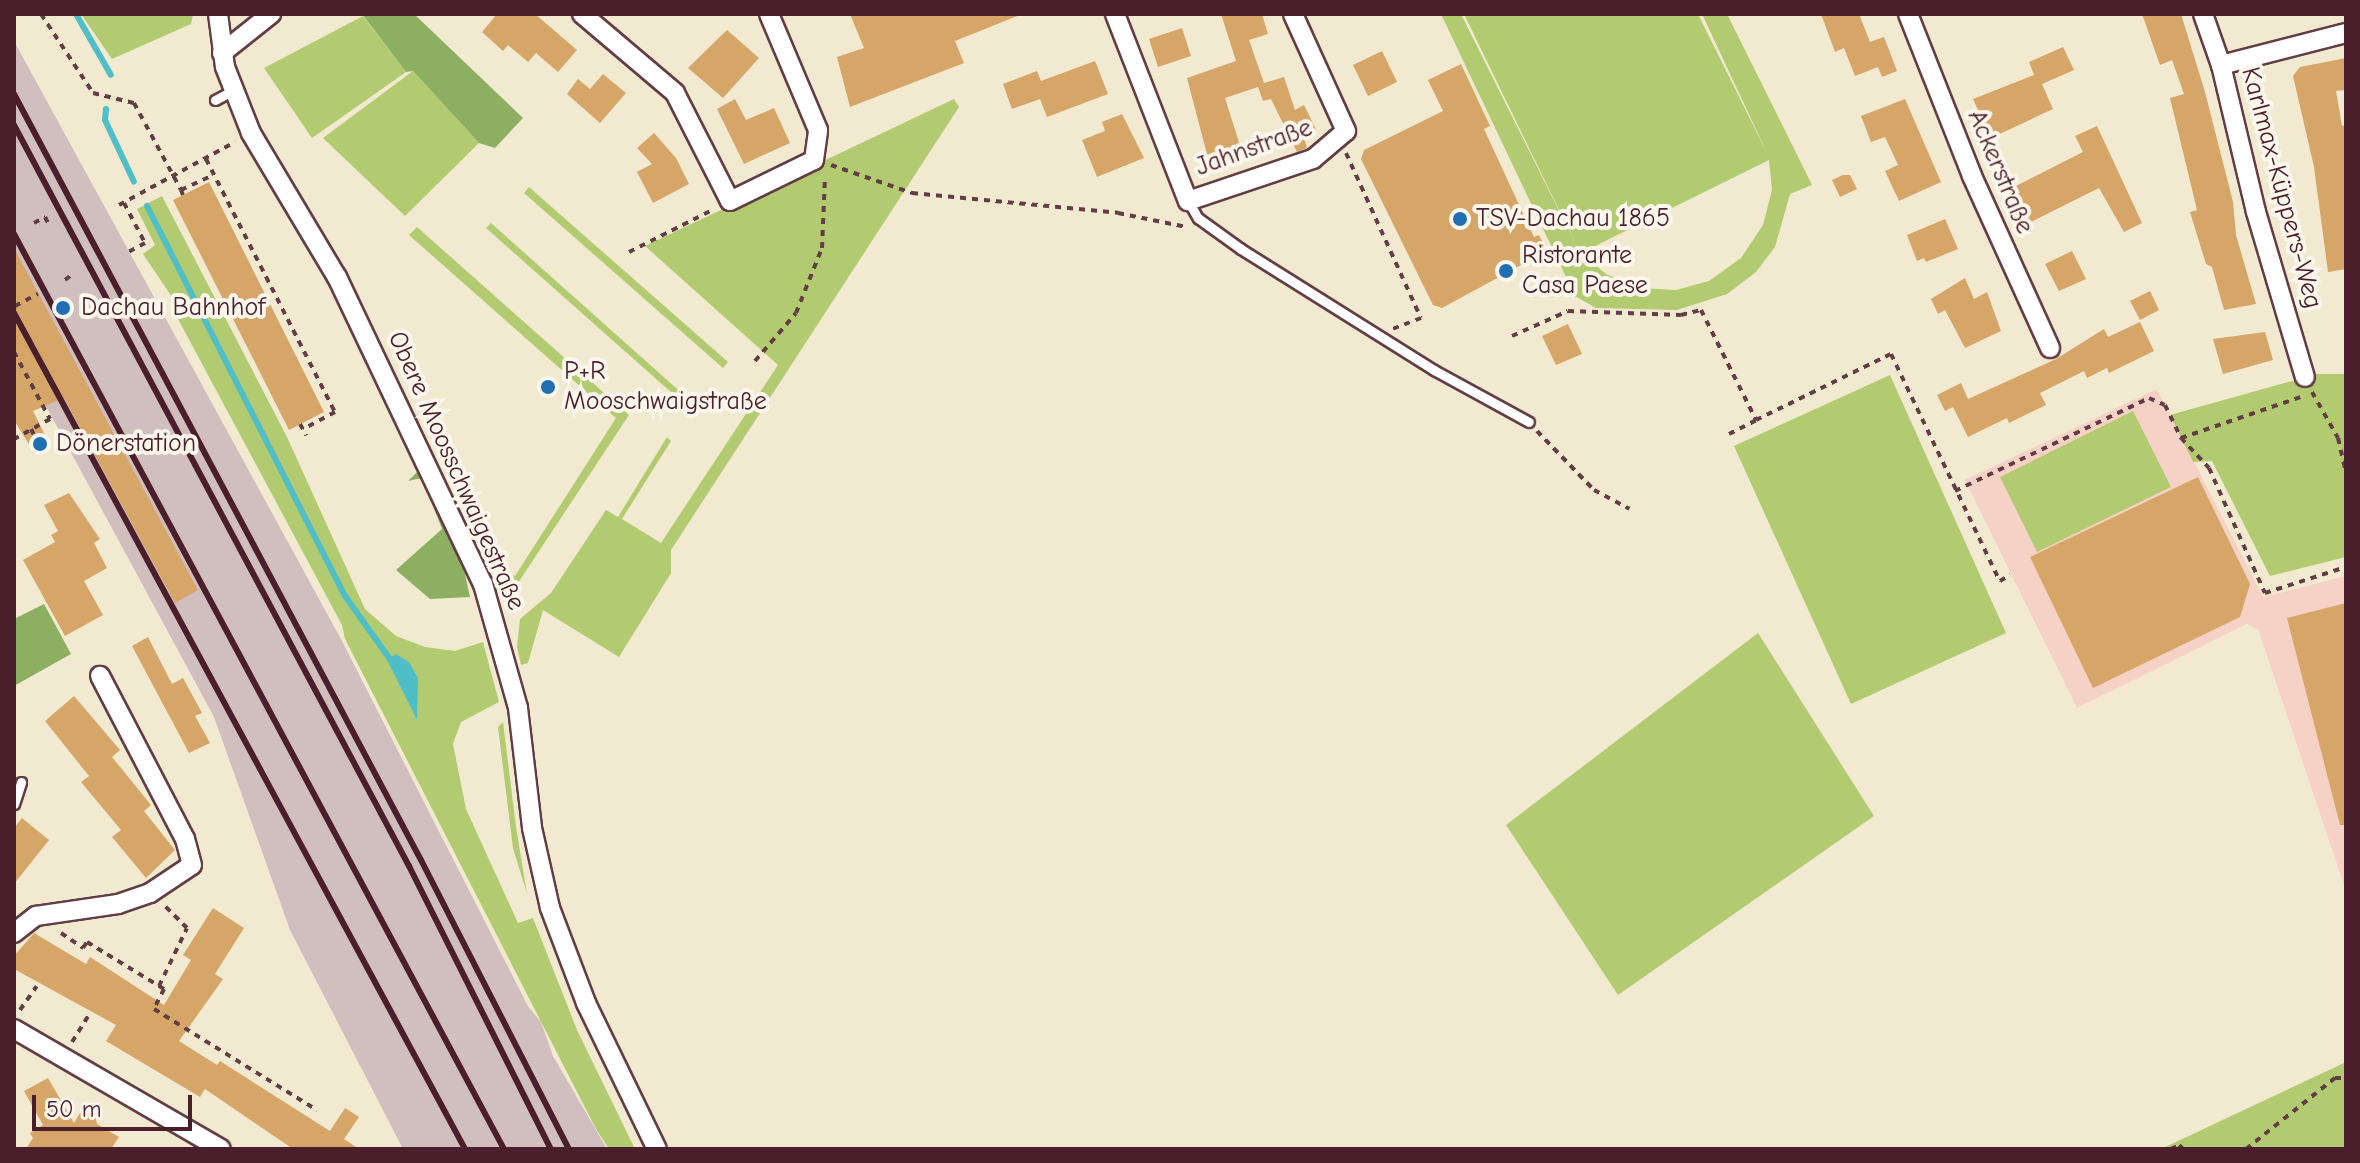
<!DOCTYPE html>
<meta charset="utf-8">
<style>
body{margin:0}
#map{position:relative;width:2360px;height:1163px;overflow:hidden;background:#f2e9d1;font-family:"Comic Neue",sans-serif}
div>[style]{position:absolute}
.built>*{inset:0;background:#f6d1c5}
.industrial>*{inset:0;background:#d1bfbf}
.green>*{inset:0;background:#b2cb70}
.forest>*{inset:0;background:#8daf62}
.water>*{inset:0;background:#50bec7}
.stream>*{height:6px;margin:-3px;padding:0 3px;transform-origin:3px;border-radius:3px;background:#50bec7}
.building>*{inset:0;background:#d6a668}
.path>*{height:4px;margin-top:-2px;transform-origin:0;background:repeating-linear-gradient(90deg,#633d44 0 6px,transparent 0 12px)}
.roads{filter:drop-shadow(2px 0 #633d44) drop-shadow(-2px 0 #633d44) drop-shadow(0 2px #633d44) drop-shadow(0 -2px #633d44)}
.lane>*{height:9px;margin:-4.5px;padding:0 4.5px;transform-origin:4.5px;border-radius:4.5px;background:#fff}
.street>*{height:18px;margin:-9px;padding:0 9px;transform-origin:9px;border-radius:9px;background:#fff}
.rail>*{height:6px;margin:-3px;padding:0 3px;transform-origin:3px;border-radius:3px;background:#4a1f2b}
.dots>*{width:22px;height:22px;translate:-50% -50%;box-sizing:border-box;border:4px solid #fbf7ec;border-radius:50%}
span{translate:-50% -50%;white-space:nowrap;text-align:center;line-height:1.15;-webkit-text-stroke:8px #fbf7ec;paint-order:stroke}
.street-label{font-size:26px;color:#4a1f2b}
.poi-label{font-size:26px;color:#4a1f2b}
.left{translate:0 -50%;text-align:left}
.frame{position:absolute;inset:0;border:16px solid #4a1f2b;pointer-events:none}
.scale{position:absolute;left:32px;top:1095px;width:160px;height:36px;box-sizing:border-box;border:4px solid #4a1f2b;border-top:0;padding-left:10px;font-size:24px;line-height:28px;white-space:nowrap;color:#4a1f2b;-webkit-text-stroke:6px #fbf7ec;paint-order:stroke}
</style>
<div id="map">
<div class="built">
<i style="clip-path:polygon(2157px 389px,2263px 597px,2346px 576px,2346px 891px,2258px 629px,2247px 624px,2077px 708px,1965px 480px)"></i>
</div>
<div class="industrial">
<i style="clip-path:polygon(14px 41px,342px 641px,528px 1006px,541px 1022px,553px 1056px,607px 1149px,403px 1149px,290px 930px,214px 717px,14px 347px)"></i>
</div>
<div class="green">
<i style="clip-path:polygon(81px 14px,193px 14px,191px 24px,112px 59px)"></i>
<i style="clip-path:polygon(evenodd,1441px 14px,1461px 14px,1578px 249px,1464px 14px,1698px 14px,1768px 155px,1702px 14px,1727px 14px,1812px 185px,1790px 194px,1775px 247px,1756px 272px,1727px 294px,1677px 310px,1596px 308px,1575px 296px,1441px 14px,1769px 160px,1772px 190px,1763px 225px,1741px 258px,1709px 281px,1676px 290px,1639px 288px,1606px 274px,1581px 253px,1769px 160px)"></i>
<i style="clip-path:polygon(363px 16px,406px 72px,312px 138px,264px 68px)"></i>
<i style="clip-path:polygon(413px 71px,479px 143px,405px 216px,323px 138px)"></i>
<i style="clip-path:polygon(954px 99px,959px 107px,671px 550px,671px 573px,619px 657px,543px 610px,528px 663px,521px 665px,517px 647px,520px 619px,551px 593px,606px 510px,618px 517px,667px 437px,671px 441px,622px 519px,661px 543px,778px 365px,645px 246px)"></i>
<i style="clip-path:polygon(529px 187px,728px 362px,723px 368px,524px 193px)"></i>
<i style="clip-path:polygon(162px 196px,287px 437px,365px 609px,396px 636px,425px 647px,455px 651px,483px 642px,499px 702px,461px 722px,453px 744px,466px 809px,518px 923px,533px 918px,577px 1030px,635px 1149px,609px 1149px,596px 1129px,345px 639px,342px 625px,171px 306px,176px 303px,143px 254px,155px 245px,137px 209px)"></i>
<i style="clip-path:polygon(491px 223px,694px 404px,690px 409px,486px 228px)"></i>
<i style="clip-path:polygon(417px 227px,629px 415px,516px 586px,501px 596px,491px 585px,504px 569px,515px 576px,616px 418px,409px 235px)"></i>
<i style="clip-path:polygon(2317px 374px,2346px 374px,2346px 557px,2270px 576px,2212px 461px,2193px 462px,2170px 415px)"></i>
<i style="clip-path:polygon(1890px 375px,2006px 633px,1851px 704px,1734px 446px)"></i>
<i style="clip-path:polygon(2133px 411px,2171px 487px,2037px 552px,2000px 477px)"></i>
<i style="clip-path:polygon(1758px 633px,1874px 816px,1618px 995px,1506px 825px)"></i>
<i style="clip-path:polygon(503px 722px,516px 827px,527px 894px,513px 848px,498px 727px)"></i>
<i style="clip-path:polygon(2346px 1062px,2346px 1149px,2161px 1149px)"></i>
</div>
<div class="forest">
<i style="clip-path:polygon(362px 14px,414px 14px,523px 118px,495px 148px,479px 143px,413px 71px,406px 72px)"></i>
<i style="clip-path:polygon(418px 471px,423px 473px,458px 542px,470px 597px,430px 599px,396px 570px,442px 529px,422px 478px,408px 481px)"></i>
<i style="clip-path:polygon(44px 604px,71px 654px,14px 686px,14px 619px)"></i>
</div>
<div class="water">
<i style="clip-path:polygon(396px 654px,409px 662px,418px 678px,417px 720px,387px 660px)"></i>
</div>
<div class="stream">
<i style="left:76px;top:14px;width:70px;rotate:60.2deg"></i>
<i style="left:106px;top:109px;width:11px;rotate:95deg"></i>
<i style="left:105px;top:120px;width:68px;rotate:64.9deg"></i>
<i style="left:147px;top:206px;width:437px;rotate:63.1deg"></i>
<i style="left:345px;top:596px;width:81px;rotate:54.5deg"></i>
</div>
<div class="building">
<i style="clip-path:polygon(497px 14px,535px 14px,577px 50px,558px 72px,536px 53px,528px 62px,508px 45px,503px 51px,482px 32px)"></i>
<i style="clip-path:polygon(850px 14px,1020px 14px,1020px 15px,955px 41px,964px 63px,850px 107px,837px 57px,864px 48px)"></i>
<i style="clip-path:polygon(1221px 14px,1262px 14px,1268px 34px,1249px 40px,1264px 83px,1284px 77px,1295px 110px,1304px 105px,1316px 129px,1303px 135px,1307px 148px,1297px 152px,1271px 99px,1263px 101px,1258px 87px,1225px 98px,1242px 152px,1209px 162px,1187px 78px,1236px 61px)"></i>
<i style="clip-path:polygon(1821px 14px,1859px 14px,1870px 42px,1884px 37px,1897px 71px,1882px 77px,1878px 67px,1855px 76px,1844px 48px,1835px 52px)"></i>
<i style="clip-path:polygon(2142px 14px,2181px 14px,2205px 92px,2233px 202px,2236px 235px,2256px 304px,2224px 310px,2212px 267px,2206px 264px,2190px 212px,2197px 210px,2170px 98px,2184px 94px,2172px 60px,2160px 65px)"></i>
<i style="clip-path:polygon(1182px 28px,1191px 56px,1158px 67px,1149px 39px)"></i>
<i style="clip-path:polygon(727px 30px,759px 58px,723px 98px,688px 68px)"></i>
<i style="clip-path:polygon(2063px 47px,2074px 70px,2042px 84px,2053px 109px,1991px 138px,1973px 99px,2034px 75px,2029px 62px)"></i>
<i style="clip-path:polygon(1382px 51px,1397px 82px,1368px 96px,1353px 65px)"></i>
<i style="clip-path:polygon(2346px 58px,2346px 90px,2336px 91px,2342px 126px,2346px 125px,2346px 269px,2328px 272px,2314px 167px,2293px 76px,2300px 67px)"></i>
<i style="clip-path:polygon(1095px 61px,1108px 94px,1047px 117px,1040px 99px,1012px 109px,1003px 84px,1037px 71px,1041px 81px)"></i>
<i style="clip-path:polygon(1461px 64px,1490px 126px,1484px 129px,1534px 237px,1539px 235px,1547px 251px,1442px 308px,1433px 305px,1361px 159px,1364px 150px,1443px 111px,1428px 80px)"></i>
<i style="clip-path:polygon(603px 74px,626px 93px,600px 123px,567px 94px,578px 79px,590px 89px)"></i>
<i style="clip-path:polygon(735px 99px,746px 120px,774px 108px,790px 143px,744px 164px,717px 109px)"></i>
<i style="clip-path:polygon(1905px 99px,1941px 182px,1899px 201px,1885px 171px,1898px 165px,1885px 137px,1871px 142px,1861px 116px)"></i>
<i style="clip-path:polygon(1122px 114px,1144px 158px,1097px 177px,1082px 140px,1105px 131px,1102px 122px)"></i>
<i style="clip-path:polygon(2097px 126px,2142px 223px,2124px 232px,2099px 188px,2029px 223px,2012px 188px,2083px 152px,2075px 136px)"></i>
<i style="clip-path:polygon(654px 133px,676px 158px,689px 184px,653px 203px,637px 172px,652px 164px,637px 148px)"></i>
<i style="clip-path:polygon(1843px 175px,1850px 175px,1857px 189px,1840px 197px,1832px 180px)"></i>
<i style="clip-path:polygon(209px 182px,324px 412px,289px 430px,173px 200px)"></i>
<i style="clip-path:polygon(1945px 219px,1958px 249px,1926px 262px,1924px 258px,1917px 261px,1907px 235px)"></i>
<i style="clip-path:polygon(14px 248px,198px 590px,175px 603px,64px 398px,33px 411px,50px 445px,35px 454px,14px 420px)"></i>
<i style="clip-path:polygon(2072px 251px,2086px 279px,2059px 291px,2045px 264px)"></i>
<i style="clip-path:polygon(1965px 278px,1974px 299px,1987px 292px,2001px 331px,1965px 348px,1945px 310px,1938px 314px,1931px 299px)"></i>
<i style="clip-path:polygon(2150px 291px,2159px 310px,2140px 320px,2130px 301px)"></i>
<i style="clip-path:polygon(2140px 322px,2154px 351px,2109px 373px,2107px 368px,2087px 378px,2084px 371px,2040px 393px,2046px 405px,2009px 423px,2007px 418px,1968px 437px,1953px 407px,1945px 411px,1937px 395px,1961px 383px,1968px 399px,2056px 359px,2104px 329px,2108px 337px)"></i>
<i style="clip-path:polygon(1568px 324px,1582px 354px,1556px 365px,1542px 336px)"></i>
<i style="clip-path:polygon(2265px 332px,2273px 360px,2223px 374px,2213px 339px)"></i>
<i style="clip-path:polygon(2198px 477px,2250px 584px,2240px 617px,2093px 688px,2030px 557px)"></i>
<i style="clip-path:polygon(69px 493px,100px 539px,94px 543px,107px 568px,84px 581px,103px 615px,65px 636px,23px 560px,55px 542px,51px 535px,58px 531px,44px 505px)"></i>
<i style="clip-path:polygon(2346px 603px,2346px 825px,2340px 825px,2287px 618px)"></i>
<i style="clip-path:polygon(148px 637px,172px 684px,183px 678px,202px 713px,195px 716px,210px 743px,189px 753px,132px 646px)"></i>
<i style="clip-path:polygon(74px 696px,120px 750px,112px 757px,151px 805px,144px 811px,175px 850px,146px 878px,112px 837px,121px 830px,81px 782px,89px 776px,45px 721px)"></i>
<i style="clip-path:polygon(22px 818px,49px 840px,14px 884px,14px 828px)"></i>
<i style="clip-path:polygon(213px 908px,244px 928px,215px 974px,223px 979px,179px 1041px,217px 1065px,220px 1061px,330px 1131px,345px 1108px,359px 1117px,344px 1139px,359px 1149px,293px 1149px,205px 1089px,200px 1097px,106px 1041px,116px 1025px,14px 969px,14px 956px,34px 933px,86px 964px,90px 957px,164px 1005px,191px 960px,183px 955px)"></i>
<i style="clip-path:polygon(48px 1078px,74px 1123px,80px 1113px,95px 1115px,97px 1124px,119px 1137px,111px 1149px,26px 1149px,33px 1138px,30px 1133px,43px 1125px,24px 1091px)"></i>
</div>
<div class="path">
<i style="left:41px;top:14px;width:95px;rotate:56.6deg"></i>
<i style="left:93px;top:93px;width:42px;rotate:13.7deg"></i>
<i style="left:134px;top:103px;width:99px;rotate:61.6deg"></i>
<i style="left:1346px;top:153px;width:181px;rotate:65.6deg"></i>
<i style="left:1421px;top:318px;width:30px;rotate:159deg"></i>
<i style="left:206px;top:159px;width:284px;rotate:63deg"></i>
<i style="left:335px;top:412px;width:36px;rotate:152deg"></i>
<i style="left:831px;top:165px;width:86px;rotate:19.1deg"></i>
<i style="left:912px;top:193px;width:207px;rotate:5.5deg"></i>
<i style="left:1118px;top:213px;width:70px;rotate:11.5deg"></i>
<i style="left:183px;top:195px;width:5px;rotate:-112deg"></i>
<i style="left:181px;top:190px;width:35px;rotate:-25deg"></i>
<i style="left:124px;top:203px;width:45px;rotate:62.3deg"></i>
<i style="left:145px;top:243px;width:19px;rotate:152deg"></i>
<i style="left:119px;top:205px;width:132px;rotate:-28.5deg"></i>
<i style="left:34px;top:223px;width:13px;rotate:-29deg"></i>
<i style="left:45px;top:217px;width:7px;rotate:63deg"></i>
<i style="left:629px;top:252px;width:95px;rotate:-26.8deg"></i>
<i style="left:65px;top:280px;width:11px;rotate:-38deg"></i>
<i style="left:15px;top:306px;width:26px;rotate:-28deg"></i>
<i style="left:1512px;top:336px;width:61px;rotate:-24.1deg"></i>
<i style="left:1568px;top:311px;width:113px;rotate:2deg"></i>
<i style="left:1681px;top:315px;width:21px;rotate:-14deg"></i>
<i style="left:1701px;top:310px;width:123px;rotate:63.4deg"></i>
<i style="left:1756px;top:420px;width:150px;rotate:-26.1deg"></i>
<i style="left:1891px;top:354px;width:252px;rotate:64.4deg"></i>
<i style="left:2000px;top:581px;width:12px;rotate:-31deg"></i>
<i style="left:14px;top:352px;width:76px;rotate:61.8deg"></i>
<i style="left:50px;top:419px;width:41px;rotate:150.9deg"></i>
<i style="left:755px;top:361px;width:63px;rotate:-49.5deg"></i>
<i style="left:796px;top:313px;width:70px;rotate:-68.2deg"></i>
<i style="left:822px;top:248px;width:72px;rotate:-87.6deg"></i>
<i style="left:2312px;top:392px;width:53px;rotate:60.5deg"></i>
<i style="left:2338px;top:438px;width:36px;rotate:77deg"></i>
<i style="left:300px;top:424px;width:13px;rotate:61deg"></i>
<i style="left:31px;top:429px;width:11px;rotate:63deg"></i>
<i style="left:1537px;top:431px;width:82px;rotate:46deg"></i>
<i style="left:1594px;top:490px;width:40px;rotate:28deg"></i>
<i style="left:1729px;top:434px;width:30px;rotate:-27deg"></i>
<i style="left:2181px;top:438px;width:130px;rotate:-18.9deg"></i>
<i style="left:1955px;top:491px;width:215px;rotate:-25.6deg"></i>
<i style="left:2149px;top:398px;width:17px;rotate:24deg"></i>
<i style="left:2165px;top:405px;width:37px;rotate:64deg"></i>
<i style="left:2181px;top:438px;width:41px;rotate:47deg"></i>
<i style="left:2209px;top:468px;width:137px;rotate:65.9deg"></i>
<i style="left:2265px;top:593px;width:85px;rotate:-17.8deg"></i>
<i style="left:61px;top:933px;width:27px;rotate:34deg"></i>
<i style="left:83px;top:948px;width:7px;rotate:-56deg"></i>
<i style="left:87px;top:942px;width:90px;rotate:31.4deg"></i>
<i style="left:164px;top:989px;width:22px;rotate:117deg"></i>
<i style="left:154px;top:1009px;width:192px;rotate:31.8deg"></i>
<i style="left:159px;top:986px;width:64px;rotate:-64.2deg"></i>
<i style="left:187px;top:928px;width:31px;rotate:-135deg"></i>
<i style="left:20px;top:1010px;width:29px;rotate:-55deg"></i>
<i style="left:72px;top:1042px;width:34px;rotate:-58deg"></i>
<i style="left:2171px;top:1149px;width:9px;rotate:-27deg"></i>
<i style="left:2179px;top:1145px;width:6px;rotate:45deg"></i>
<i style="left:2246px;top:1149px;width:114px;rotate:-38.6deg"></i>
<i style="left:2335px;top:1078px;width:11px"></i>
</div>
<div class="roads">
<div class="lane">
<i style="left:215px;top:100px;width:21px;rotate:-28deg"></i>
<i style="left:1188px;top:201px;width:20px;rotate:60deg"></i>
<i style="left:1198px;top:218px;width:53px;rotate:35.8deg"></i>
<i style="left:1241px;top:249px;width:228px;rotate:32.1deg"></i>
<i style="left:1434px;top:370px;width:108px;rotate:28.7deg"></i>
<i style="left:14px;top:804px;width:23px;rotate:-72deg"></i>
</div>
<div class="street">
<i style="left:218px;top:14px;width:53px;rotate:82.5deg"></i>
<i style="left:225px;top:67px;width:71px;rotate:68.5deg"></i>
<i style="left:251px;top:133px;width:168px;rotate:59.2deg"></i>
<i style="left:337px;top:277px;width:340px;rotate:64.6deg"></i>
<i style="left:483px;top:584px;width:129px;rotate:74.2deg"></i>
<i style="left:518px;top:708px;width:121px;rotate:83.3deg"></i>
<i style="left:532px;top:828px;width:82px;rotate:77.3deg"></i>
<i style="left:550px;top:908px;width:102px;rotate:69.2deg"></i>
<i style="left:586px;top:1003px;width:162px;rotate:64.1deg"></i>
<i style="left:582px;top:14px;width:122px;rotate:40.3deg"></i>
<i style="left:675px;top:93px;width:121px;rotate:63deg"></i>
<i style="left:730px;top:201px;width:93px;rotate:-26deg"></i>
<i style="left:814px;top:160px;width:30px;rotate:-82deg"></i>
<i style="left:818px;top:130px;width:126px;rotate:-112.9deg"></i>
<i style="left:1115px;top:14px;width:201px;rotate:68.7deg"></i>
<i style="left:1188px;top:201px;width:132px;rotate:-18.6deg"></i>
<i style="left:1313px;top:159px;width:43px;rotate:-40.3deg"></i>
<i style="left:1346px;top:131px;width:128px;rotate:-114.4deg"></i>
<i style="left:1908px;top:14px;width:174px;rotate:68.4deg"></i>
<i style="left:1972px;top:176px;width:189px;rotate:65.6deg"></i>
<i style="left:2203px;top:14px;width:54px;rotate:70.6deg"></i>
<i style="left:2221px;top:65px;width:151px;rotate:76.6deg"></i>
<i style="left:2256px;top:212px;width:172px;rotate:73.5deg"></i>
<i style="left:222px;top:53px;width:63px;rotate:-38.5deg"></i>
<i style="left:2221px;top:65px;width:129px;rotate:-14.4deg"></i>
<i style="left:14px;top:933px;width:28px;rotate:-38deg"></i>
<i style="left:36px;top:916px;width:83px;rotate:-8.3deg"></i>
<i style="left:118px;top:904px;width:34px;rotate:-19deg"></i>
<i style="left:150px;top:893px;width:50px;rotate:-33.7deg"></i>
<i style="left:192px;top:865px;width:27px;rotate:-105deg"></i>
<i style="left:185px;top:839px;width:184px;rotate:-117.5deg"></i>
<i style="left:14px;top:1029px;width:239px;rotate:30.1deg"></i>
</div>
</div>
<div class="rail">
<i style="left:14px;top:94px;width:867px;rotate:62.02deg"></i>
<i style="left:421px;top:860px;width:325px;rotate:62.9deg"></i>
<i style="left:14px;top:125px;width:840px;rotate:61.94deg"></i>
<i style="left:409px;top:866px;width:317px;rotate:63.4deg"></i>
<i style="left:14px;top:234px;width:1038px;rotate:61.83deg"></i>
<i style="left:14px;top:313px;width:950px;rotate:61.65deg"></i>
</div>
<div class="dots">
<i style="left:1460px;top:219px;background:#1f6fb2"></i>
<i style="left:1506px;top:271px;background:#1f6fb2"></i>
<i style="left:63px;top:308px;background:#1f6fb2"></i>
<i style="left:548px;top:387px;background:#1f6fb2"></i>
<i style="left:40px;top:444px;background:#1f6fb2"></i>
</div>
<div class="street-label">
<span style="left:1254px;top:148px;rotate:-20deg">Jahnstraße</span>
<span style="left:2000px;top:172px;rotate:67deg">Ackerstraße</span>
<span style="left:2281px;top:188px;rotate:75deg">Karlmax-Küppers-Weg</span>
<span style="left:456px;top:471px;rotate:66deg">Obere Moosschwaigestraße</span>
</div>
<div class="poi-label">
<span class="left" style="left:1476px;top:219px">TSV-Dachau 1865</span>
<span class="left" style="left:1522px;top:271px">Ristorante<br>Casa Paese</span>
<span class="left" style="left:81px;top:308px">Dachau Bahnhof</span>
<span class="left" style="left:564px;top:387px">P+R<br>Mooschwaigstraße</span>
<span class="left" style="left:56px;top:444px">Dönerstation</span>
</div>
<div class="frame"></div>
<div class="scale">50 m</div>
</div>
